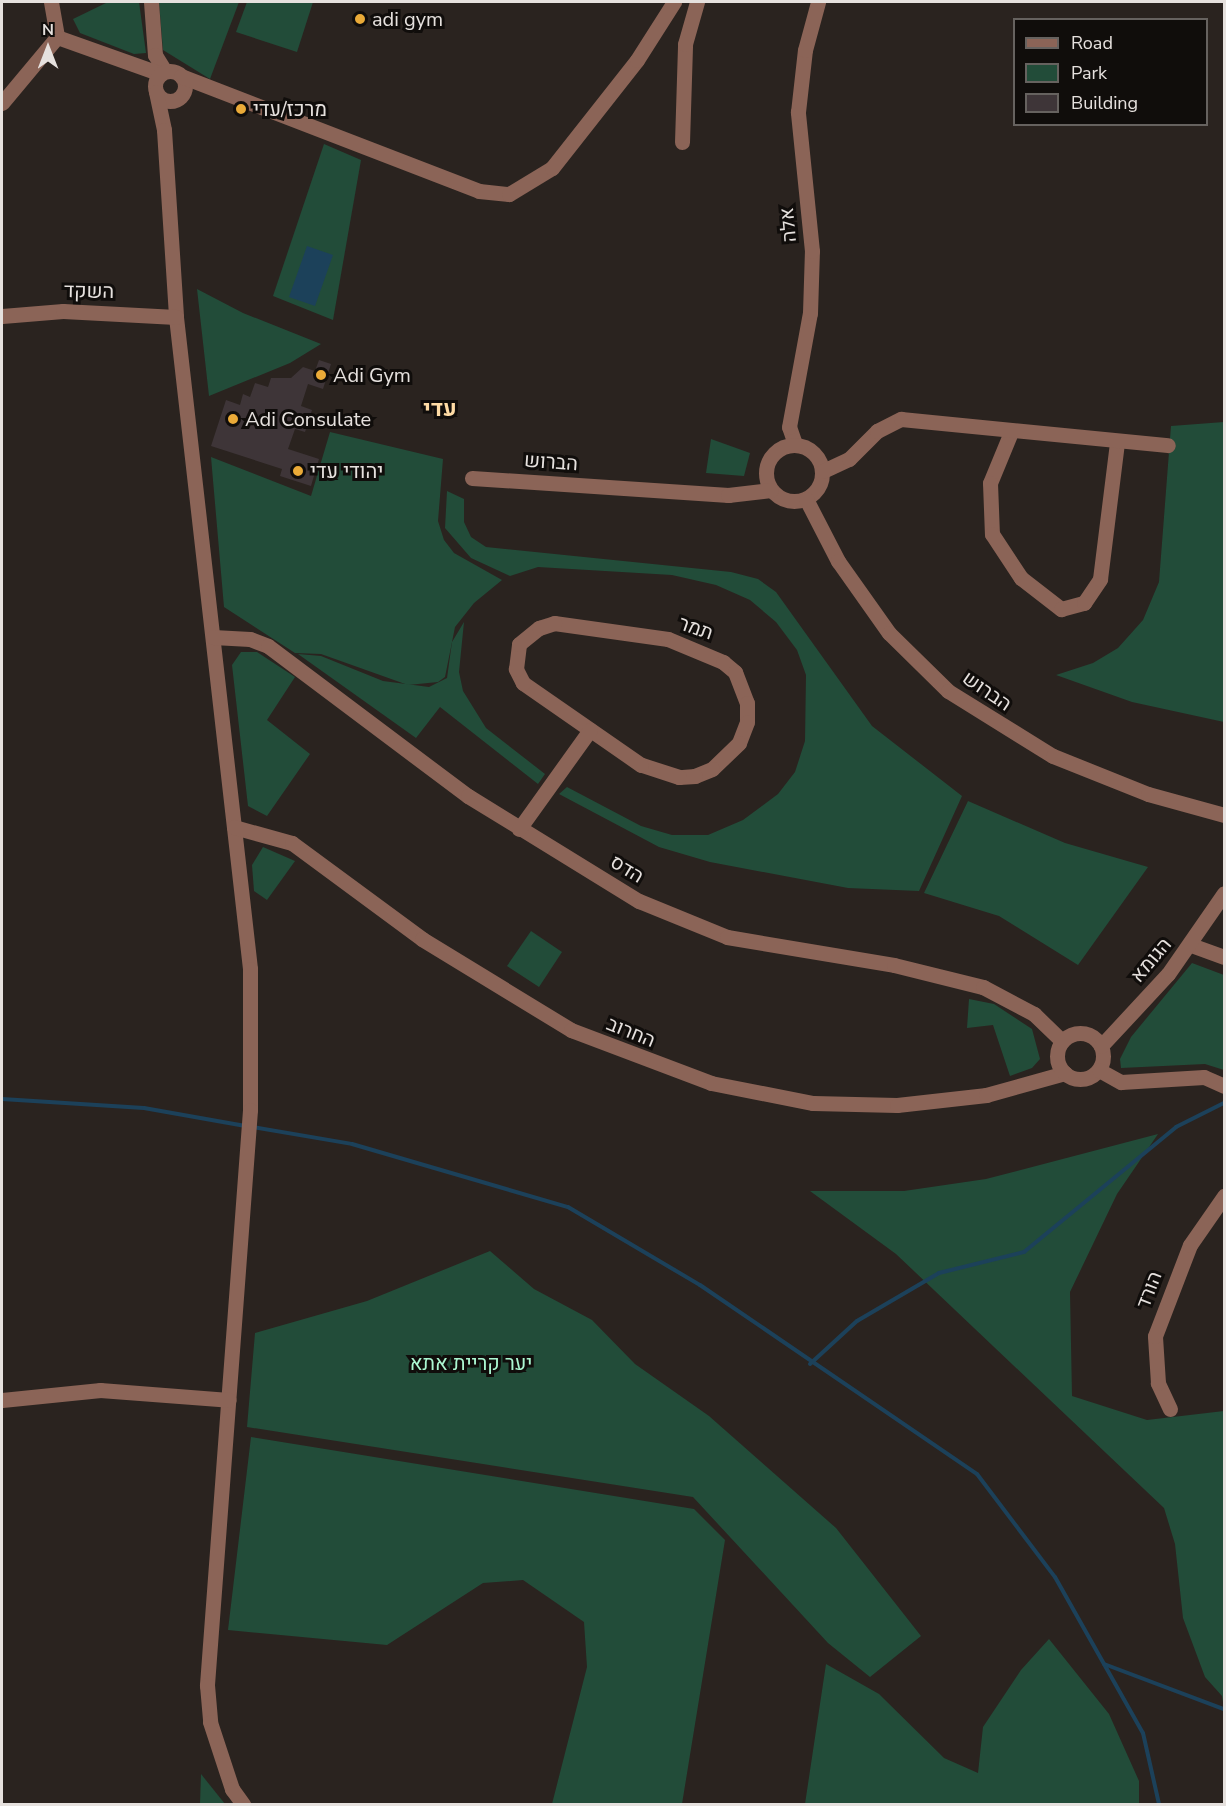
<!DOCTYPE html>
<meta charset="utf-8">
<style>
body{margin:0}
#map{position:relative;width:1226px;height:1806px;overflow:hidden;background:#2a231f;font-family:"Nunito Sans",Heebo,sans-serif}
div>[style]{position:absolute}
.green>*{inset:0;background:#224c39}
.water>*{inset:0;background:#1c415a}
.stream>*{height:4px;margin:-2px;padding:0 2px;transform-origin:2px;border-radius:2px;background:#1c415a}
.building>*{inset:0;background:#3e3538}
.minor>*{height:15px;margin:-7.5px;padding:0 7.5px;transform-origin:7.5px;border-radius:7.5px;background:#8b6457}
.minor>.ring{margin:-7.5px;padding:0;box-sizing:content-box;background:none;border:15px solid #8b6457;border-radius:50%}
.dots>*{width:16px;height:16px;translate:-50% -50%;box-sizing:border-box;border:3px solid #100d0b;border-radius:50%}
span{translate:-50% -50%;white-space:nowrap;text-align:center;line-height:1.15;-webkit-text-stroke:6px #100d0b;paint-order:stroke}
.poi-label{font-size:20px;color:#e6e1de}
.left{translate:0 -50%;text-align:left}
.street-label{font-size:20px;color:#e6e1de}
.park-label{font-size:20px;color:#acf7d2}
.quarter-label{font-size:22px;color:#fedba5;font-weight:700}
.frame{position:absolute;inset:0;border:3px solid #e6e1de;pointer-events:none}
.legend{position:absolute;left:1013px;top:18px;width:195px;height:108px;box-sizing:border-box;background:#100d0b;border:2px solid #66625f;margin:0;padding:8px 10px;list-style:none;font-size:18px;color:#e6e1de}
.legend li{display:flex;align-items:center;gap:12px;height:30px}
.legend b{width:30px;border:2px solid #66625f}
.north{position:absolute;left:18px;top:18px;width:60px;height:60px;-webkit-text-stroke:4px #100d0b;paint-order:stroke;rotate:0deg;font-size:16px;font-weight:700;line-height:24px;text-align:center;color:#e6e1de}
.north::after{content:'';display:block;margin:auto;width:21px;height:27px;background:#e6e1de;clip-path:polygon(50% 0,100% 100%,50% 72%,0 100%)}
</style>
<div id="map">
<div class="green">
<i style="clip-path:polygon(108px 2px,139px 2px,146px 53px,134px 54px,80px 33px,73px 19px)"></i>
<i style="clip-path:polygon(159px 2px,239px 2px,210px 79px,163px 50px)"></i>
<i style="clip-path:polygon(247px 2px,313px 2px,297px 52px,236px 32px)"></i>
<i style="clip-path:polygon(324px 144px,361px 160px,333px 320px,273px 296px)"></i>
<i style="clip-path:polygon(197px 289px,243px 313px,321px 344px,290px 363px,209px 396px)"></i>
<i style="clip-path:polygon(1224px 422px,1224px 722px,1132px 702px,1056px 675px,1093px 663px,1118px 648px,1143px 620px,1159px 582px,1171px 426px)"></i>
<i style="clip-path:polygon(330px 432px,443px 459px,438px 521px,444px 540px,454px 553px,502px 580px,474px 603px,455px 627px,445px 677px,438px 682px,408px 685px,321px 654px,295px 653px,224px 607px,211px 457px,311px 496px)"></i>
<i style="clip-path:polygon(711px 439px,750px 453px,744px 476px,706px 473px)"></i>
<i style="clip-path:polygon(447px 491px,464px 499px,464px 522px,471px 537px,486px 547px,731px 572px,758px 579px,776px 592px,872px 726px,962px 796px,919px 891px,848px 888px,710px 862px,659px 847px,559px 794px,567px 787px,641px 826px,672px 835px,708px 835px,743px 820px,778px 794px,795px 772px,805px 741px,806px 675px,797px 650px,776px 622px,750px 600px,716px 585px,672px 575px,538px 567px,510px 576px,471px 558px,445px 528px)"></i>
<i style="clip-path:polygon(464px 622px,459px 672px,463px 691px,486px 728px,545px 774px,538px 784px,440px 707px,416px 738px,298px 654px,321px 656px,383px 681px,429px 687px,447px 678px,452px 642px)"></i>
<i style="clip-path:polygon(241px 652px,257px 652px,295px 677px,267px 720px,310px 754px,267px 816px,248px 806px,232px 665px)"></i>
<i style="clip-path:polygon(968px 801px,1065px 843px,1148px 867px,1078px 965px,999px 916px,924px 893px)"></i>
<i style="clip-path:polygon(263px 847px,295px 861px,267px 900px,254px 891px,252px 865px)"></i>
<i style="clip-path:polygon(531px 931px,562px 952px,539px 987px,507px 966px)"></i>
<i style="clip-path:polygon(1192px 963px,1224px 975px,1224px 1070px,1205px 1064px,1121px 1068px,1120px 1059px,1131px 1037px)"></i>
<i style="clip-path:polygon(969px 999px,994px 1004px,1032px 1029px,1040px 1059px,1032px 1068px,1010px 1076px,993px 1025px,967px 1028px)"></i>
<i style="clip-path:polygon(1158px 1134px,1117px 1194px,1070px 1292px,1072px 1396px,1147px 1420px,1224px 1411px,1224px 1709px,1222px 1696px,1205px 1677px,1183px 1618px,1175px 1544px,1164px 1508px,896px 1254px,810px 1191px,904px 1191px,986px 1179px)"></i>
<i style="clip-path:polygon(490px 1251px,534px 1289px,592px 1320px,635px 1364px,709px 1416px,836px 1528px,921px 1636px,870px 1677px,828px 1643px,693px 1497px,247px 1427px,255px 1333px,367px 1301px)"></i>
<i style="clip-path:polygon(251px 1437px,694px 1509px,725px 1540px,682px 1804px,552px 1804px,587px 1667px,584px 1622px,523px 1580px,483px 1583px,387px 1645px,228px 1630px)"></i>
<i style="clip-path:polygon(1049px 1639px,1109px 1714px,1139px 1781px,1139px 1804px,805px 1804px,826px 1664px,879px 1694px,944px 1758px,978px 1773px,983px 1727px,1021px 1670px)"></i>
<i style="clip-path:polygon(201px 1774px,225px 1804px,200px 1804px)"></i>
</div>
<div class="water">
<i style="clip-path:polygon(307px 246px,333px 255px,315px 306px,289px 297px)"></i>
</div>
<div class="stream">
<i style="left:2px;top:1099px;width:142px;rotate:3.6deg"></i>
<i style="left:144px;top:1108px;width:103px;rotate:10.1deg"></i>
<i style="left:253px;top:1127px;width:100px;rotate:9.7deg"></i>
<i style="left:352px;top:1144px;width:225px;rotate:16.3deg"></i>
<i style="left:568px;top:1207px;width:153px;rotate:30.6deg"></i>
<i style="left:700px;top:1285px;width:335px;rotate:34.3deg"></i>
<i style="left:977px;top:1474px;width:129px;rotate:52.9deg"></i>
<i style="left:1055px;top:1577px;width:179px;rotate:60.6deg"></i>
<i style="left:1143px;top:1733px;width:73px;rotate:77.3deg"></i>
<i style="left:810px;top:1364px;width:64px;rotate:-42.5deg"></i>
<i style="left:857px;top:1321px;width:95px;rotate:-30.3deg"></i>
<i style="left:939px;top:1273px;width:88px;rotate:-13.9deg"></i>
<i style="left:1024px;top:1252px;width:197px;rotate:-39.4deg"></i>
<i style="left:1176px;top:1127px;width:54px;rotate:-26.6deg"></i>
<i style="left:1104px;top:1664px;width:128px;rotate:20.6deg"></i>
</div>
<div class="building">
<i style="clip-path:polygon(319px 360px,331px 364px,323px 389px,308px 384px,301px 406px,312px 410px,305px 432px,295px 429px,288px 449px,319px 459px,311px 486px,280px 476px,282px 469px,211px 446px,226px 400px,240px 405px,243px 394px,250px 397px,255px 383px,268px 387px,271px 378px,291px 378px,303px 367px,315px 371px)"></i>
</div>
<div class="minor">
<i style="left:51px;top:2px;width:36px;rotate:80deg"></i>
<i style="left:151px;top:2px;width:53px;rotate:85.7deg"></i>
<i style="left:155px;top:55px;width:19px;rotate:58deg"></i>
<i style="left:57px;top:37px;width:110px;rotate:19.6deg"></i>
<i class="ring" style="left:155px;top:71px;width:15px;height:15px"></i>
<i style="left:181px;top:76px;width:319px;rotate:21.1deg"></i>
<i style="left:479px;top:191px;width:30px;rotate:6deg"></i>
<i style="left:509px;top:194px;width:50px;rotate:-31.2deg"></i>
<i style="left:552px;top:168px;width:137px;rotate:-51.8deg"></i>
<i style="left:637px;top:60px;width:69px;rotate:-57.5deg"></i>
<i style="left:156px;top:92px;width:39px;rotate:78deg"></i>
<i style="left:164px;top:130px;width:187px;rotate:86.3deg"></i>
<i style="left:176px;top:317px;width:656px;rotate:83.52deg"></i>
<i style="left:250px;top:969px;width:141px;rotate:90deg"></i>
<i style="left:250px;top:1110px;width:577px;rotate:94.28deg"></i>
<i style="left:207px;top:1685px;width:37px;rotate:85deg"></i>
<i style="left:210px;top:1722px;width:71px;rotate:71.8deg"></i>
<i style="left:232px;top:1789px;width:19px;rotate:54deg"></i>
<i style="left:2px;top:103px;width:86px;rotate:-50.2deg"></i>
<i style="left:682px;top:142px;width:98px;rotate:-88.2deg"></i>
<i style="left:685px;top:44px;width:44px;rotate:-74.1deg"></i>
<i style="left:2px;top:316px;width:61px;rotate:-4.7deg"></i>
<i style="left:63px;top:311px;width:113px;rotate:3deg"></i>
<i style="left:1011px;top:432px;width:55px;rotate:112.4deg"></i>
<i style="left:990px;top:483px;width:51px;rotate:87.8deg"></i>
<i style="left:992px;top:534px;width:53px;rotate:56.6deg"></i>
<i style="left:1021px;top:578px;width:51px;rotate:37.8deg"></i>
<i style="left:1061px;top:609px;width:24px;rotate:-15deg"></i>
<i style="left:1084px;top:603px;width:29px;rotate:-56deg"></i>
<i style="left:1100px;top:579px;width:138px;rotate:-82.9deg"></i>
<i style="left:795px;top:444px;width:18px;rotate:-109deg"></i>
<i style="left:789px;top:427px;width:116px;rotate:-79.6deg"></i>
<i style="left:810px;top:313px;width:62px;rotate:-88.2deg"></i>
<i style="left:812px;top:251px;width:140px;rotate:-95.8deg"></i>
<i style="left:798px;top:112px;width:62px;rotate:-83.6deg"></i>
<i style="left:805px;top:50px;width:50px;rotate:-74.8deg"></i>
<i class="ring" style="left:766px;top:445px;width:41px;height:41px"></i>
<i style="left:823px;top:471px;width:29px;rotate:-25deg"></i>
<i style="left:849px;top:459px;width:40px;rotate:-45deg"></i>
<i style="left:877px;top:431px;width:27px;rotate:-27deg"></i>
<i style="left:901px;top:419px;width:268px;rotate:5.6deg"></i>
<i style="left:472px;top:478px;width:257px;rotate:3.8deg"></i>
<i style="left:728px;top:495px;width:43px;rotate:-6.6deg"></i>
<i style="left:806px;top:499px;width:70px;rotate:62.7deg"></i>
<i style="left:838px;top:561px;width:88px;rotate:54.7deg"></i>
<i style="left:889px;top:633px;width:83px;rotate:44.5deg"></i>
<i style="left:948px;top:691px;width:123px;rotate:31.8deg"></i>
<i style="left:1053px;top:756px;width:102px;rotate:21.8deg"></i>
<i style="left:1148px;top:794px;width:79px;rotate:15.4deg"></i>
<i style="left:554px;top:623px;width:115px;rotate:8deg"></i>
<i style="left:668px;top:639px;width:60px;rotate:22.7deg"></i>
<i style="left:723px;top:662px;width:16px;rotate:40deg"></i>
<i style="left:735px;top:672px;width:33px;rotate:69deg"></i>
<i style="left:747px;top:703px;width:19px;rotate:90deg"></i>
<i style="left:747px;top:722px;width:22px;rotate:111deg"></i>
<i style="left:739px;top:743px;width:37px;rotate:136deg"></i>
<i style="left:712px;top:769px;width:18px;rotate:158deg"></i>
<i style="left:695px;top:776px;width:16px;rotate:176deg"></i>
<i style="left:679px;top:777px;width:40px;rotate:-162deg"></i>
<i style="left:641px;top:765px;width:144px;rotate:-145.2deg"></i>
<i style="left:523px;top:683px;width:16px;rotate:-117deg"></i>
<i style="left:516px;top:669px;width:25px;rotate:-83deg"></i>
<i style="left:519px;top:644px;width:26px;rotate:-39deg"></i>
<i style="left:539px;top:628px;width:16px;rotate:-18deg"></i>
<i style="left:213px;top:637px;width:37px;rotate:3deg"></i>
<i style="left:250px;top:639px;width:19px;rotate:21deg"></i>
<i style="left:268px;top:646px;width:250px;rotate:36.9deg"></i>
<i style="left:468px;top:796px;width:201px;rotate:31.6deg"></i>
<i style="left:639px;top:901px;width:95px;rotate:22.2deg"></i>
<i style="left:727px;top:937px;width:169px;rotate:9.5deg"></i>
<i style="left:894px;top:965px;width:92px;rotate:13.9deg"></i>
<i style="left:983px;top:987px;width:58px;rotate:27.9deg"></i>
<i style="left:1034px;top:1014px;width:39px;rotate:44deg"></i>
<i style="left:234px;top:827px;width:60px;rotate:15.4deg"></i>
<i style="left:292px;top:843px;width:162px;rotate:36.4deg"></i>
<i style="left:422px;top:939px;width:175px;rotate:31.4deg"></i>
<i style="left:571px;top:1030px;width:150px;rotate:20.7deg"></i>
<i style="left:711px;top:1083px;width:104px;rotate:11.1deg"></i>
<i style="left:813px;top:1103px;width:84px;rotate:1.4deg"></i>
<i style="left:897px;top:1105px;width:90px;rotate:-6.4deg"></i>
<i style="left:986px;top:1095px;width:82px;rotate:-15.6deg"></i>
<i style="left:519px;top:829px;width:122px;rotate:-54.4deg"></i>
<i style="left:1191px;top:945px;width:35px;rotate:20deg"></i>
<i class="ring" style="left:1057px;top:1033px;width:31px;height:31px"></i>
<i style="left:1101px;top:1046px;width:98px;rotate:-47.1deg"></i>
<i style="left:1168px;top:974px;width:98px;rotate:-55.3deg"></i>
<i style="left:1099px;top:1070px;width:25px;rotate:29deg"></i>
<i style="left:1121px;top:1082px;width:83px;rotate:-3.4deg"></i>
<i style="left:1204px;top:1077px;width:22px;rotate:24deg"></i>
<i style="left:2px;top:1400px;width:99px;rotate:-5.8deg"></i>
<i style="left:100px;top:1390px;width:129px;rotate:4.4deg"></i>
<i style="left:1170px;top:1409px;width:29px;rotate:-115deg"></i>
<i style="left:1158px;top:1383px;width:47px;rotate:-93.7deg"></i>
<i style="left:1155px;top:1336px;width:97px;rotate:-69deg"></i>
<i style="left:1190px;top:1245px;width:60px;rotate:-55.2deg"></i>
</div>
<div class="dots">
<i style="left:360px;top:19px;background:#eaaa38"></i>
<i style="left:241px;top:109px;background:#eaaa38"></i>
<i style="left:321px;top:375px;background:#eaaa38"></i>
<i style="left:233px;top:419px;background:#eaaa38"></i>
<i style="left:298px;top:471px;background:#eaaa38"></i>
</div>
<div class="poi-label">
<span class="left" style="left:372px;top:19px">adi gym</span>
<span class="left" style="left:253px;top:109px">מרכז/עדי</span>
<span class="left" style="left:333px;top:375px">Adi Gym</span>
<span class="left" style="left:245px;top:419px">Adi Consulate</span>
<span class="left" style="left:310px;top:471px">יהודי עדי</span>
</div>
<div class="street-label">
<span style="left:788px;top:225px;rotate:-95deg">אלה</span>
<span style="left:89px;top:291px;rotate:1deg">השקד</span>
<span style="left:551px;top:462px;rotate:4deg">הברוש</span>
<span style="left:696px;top:628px;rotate:19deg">תמר</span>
<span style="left:987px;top:691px;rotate:34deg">הברוש</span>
<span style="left:627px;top:869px;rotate:31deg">הדס</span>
<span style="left:1151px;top:960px;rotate:-50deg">הגומא</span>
<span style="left:631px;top:1032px;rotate:22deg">החרוב</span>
<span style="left:1149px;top:1290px;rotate:-69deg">הורד</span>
</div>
<div class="park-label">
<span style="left:471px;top:1363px">יער קריית אתא</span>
</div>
<div class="quarter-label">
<span style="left:440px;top:410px">עדי</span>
</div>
<div class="frame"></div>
<ul class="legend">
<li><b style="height:8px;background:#8b6457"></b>Road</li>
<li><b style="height:16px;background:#224c39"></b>Park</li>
<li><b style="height:16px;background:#3e3538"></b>Building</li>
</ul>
<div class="north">N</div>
</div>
